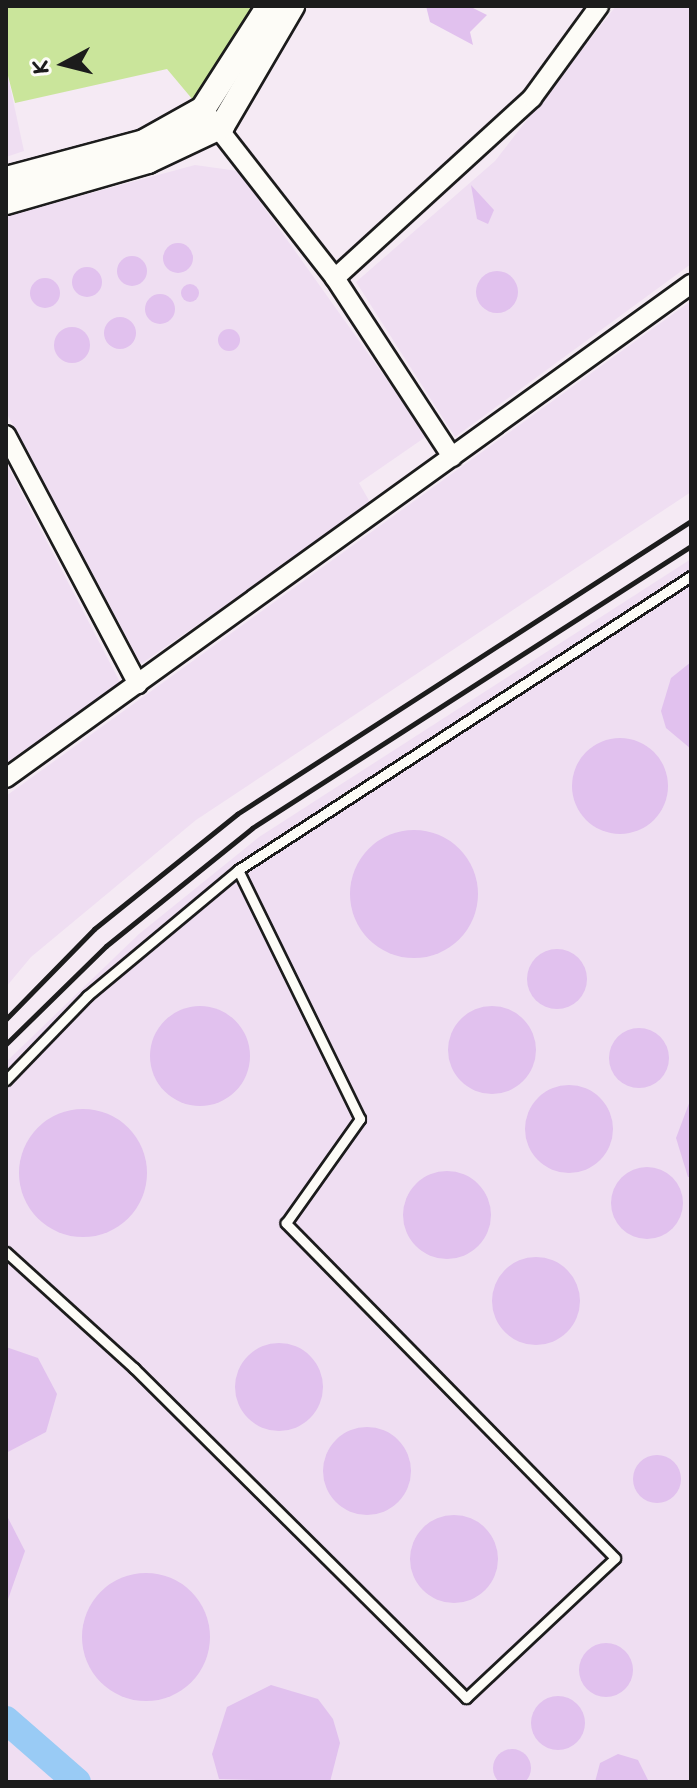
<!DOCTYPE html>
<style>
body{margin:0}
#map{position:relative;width:697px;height:1788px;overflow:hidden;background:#f5eaf4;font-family:Mali,sans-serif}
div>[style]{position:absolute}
.built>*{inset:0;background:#efdef2}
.green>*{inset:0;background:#cae59b}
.river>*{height:28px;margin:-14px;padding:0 14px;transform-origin:14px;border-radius:14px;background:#99cbf5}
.building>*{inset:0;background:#e1c1ee}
.round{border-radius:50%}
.roads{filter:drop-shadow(2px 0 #1c1c1c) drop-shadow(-2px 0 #1c1c1c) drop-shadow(0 2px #1c1c1c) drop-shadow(0 -2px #1c1c1c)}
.service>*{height:9px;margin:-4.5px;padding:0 4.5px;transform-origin:4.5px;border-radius:4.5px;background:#fdfcf7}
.minor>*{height:18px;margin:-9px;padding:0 9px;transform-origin:9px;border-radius:9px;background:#fdfcf7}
.secondary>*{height:24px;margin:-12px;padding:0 12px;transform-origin:12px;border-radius:12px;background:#fdfcf7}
.rail>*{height:5px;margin:-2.5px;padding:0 2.5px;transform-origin:2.5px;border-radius:2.5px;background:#1c1c1c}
span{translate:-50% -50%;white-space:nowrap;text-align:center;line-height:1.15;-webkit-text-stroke:7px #fdfcf7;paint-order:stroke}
.frame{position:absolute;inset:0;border:8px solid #1c1c1c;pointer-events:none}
.north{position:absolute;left:24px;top:24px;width:80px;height:80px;-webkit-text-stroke:6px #fdfcf7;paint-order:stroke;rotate:263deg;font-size:22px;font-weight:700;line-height:32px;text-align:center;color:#1c1c1c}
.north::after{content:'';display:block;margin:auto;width:28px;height:36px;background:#1c1c1c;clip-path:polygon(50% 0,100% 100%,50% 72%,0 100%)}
</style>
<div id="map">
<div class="built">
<i style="clip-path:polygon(616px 6px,691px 6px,691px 264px,455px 437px,356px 282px,495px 161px)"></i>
<i style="clip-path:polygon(6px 68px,24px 151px,6px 157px)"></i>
<i style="clip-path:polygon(195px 165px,238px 171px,427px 436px,359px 483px,371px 504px,141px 664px,6px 412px,6px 216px)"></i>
<i style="clip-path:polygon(691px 301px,691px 492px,196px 820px,31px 957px,6px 987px,6px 796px)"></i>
<i style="clip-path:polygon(6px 463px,121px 684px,6px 763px)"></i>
<i style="clip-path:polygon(691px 559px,691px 1782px,6px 1782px,6px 1062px,139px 934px,259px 837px)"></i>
</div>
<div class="green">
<i style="clip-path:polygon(6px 6px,258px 6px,237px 47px,193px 100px,167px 69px,15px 103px,6px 68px)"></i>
</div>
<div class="river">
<i style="left:6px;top:1720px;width:94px;rotate:41.1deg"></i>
</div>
<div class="building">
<i style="clip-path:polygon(426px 6px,469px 6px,487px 15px,470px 32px,473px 45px,430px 22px)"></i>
<i style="clip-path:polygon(471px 185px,494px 210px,488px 224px,477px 219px)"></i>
<i class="round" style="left:163px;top:243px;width:30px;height:30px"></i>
<i class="round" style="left:117px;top:256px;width:30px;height:30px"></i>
<i class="round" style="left:72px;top:267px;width:30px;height:30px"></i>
<i class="round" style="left:476px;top:271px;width:42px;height:42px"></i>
<i class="round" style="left:30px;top:278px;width:30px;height:30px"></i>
<i class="round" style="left:181px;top:284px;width:18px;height:18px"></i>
<i class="round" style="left:145px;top:294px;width:30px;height:30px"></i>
<i class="round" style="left:104px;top:317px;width:32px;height:32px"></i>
<i class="round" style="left:54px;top:327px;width:36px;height:36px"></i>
<i class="round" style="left:218px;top:329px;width:22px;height:22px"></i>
<i style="clip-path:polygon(691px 662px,691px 749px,666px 728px,661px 711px,671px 678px)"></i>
<i class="round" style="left:572px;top:738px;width:96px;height:96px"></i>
<i class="round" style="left:350px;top:830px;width:128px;height:128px"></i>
<i class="round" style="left:527px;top:949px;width:60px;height:60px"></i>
<i class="round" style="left:448px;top:1006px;width:88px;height:88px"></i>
<i class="round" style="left:150px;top:1006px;width:100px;height:100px"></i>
<i class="round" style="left:609px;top:1028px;width:60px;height:60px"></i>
<i class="round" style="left:525px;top:1085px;width:88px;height:88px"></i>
<i style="clip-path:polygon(691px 1098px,691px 1177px,688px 1177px,676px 1138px)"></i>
<i class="round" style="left:19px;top:1109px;width:128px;height:128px"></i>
<i class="round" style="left:611px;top:1167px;width:72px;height:72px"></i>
<i class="round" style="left:403px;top:1171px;width:88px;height:88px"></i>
<i class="round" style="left:492px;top:1257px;width:88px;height:88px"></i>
<i class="round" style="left:235px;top:1343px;width:88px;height:88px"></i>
<i style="clip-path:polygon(6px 1347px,38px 1358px,57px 1394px,46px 1432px,6px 1453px)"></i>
<i class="round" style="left:323px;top:1427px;width:88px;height:88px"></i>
<i class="round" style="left:633px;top:1455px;width:48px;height:48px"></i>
<i style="clip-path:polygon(6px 1514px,25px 1551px,6px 1605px)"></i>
<i class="round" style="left:410px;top:1515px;width:88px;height:88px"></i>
<i class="round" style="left:82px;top:1573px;width:128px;height:128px"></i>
<i class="round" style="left:579px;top:1643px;width:54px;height:54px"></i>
<i style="clip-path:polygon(271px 1685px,318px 1699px,333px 1719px,340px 1743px,330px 1782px,219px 1779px,212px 1754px,227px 1707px)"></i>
<i class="round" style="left:531px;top:1696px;width:54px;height:54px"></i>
<i class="round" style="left:493px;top:1749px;width:38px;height:38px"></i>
<i style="clip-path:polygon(618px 1754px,638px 1760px,649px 1782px,595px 1782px,600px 1763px)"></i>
</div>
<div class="roads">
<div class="service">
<i style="left:6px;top:1080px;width:117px;rotate:-46deg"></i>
<i style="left:87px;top:996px;width:197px;rotate:-39.8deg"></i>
<i style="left:238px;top:870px;width:540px;rotate:-32.98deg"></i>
<i style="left:6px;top:1252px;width:173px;rotate:42.2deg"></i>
<i style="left:134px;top:1368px;width:468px;rotate:44.8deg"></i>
<i style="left:466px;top:1698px;width:204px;rotate:-43.2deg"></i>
<i style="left:615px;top:1558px;width:470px;rotate:-134.5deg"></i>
<i style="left:286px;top:1223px;width:128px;rotate:-54.6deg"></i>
<i style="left:360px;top:1119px;width:277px;rotate:-116.1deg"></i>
</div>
<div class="minor">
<i style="left:203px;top:109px;width:214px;rotate:52deg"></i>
<i style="left:335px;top:278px;width:214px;rotate:56.8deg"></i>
<i style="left:335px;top:278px;width:267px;rotate:-42.4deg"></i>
<i style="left:532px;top:98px;width:114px;rotate:-53.9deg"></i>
<i style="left:6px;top:435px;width:282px;rotate:62.1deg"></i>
<i style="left:6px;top:778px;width:845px;rotate:-35.8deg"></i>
</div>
<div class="secondary">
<i style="left:6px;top:179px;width:143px;rotate:-15deg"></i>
<i style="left:144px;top:142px;width:68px;rotate:-29.2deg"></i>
<i style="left:203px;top:109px;width:122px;rotate:-57.3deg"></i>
<i style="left:6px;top:202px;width:148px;rotate:-16.1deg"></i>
<i style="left:148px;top:161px;width:82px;rotate:-25.3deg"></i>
<i style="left:222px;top:126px;width:139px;rotate:-59.7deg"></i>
</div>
</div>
<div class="rail">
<i style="left:6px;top:1019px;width:126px;rotate:-45.6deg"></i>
<i style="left:94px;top:929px;width:184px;rotate:-38.8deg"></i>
<i style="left:237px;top:814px;width:540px;rotate:-32.84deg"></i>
<i style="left:6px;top:1044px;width:140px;rotate:-44.4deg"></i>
<i style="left:106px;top:946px;width:188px;rotate:-38.9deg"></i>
<i style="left:252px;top:828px;width:522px;rotate:-32.72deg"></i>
</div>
<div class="frame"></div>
<div class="north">K</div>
</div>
